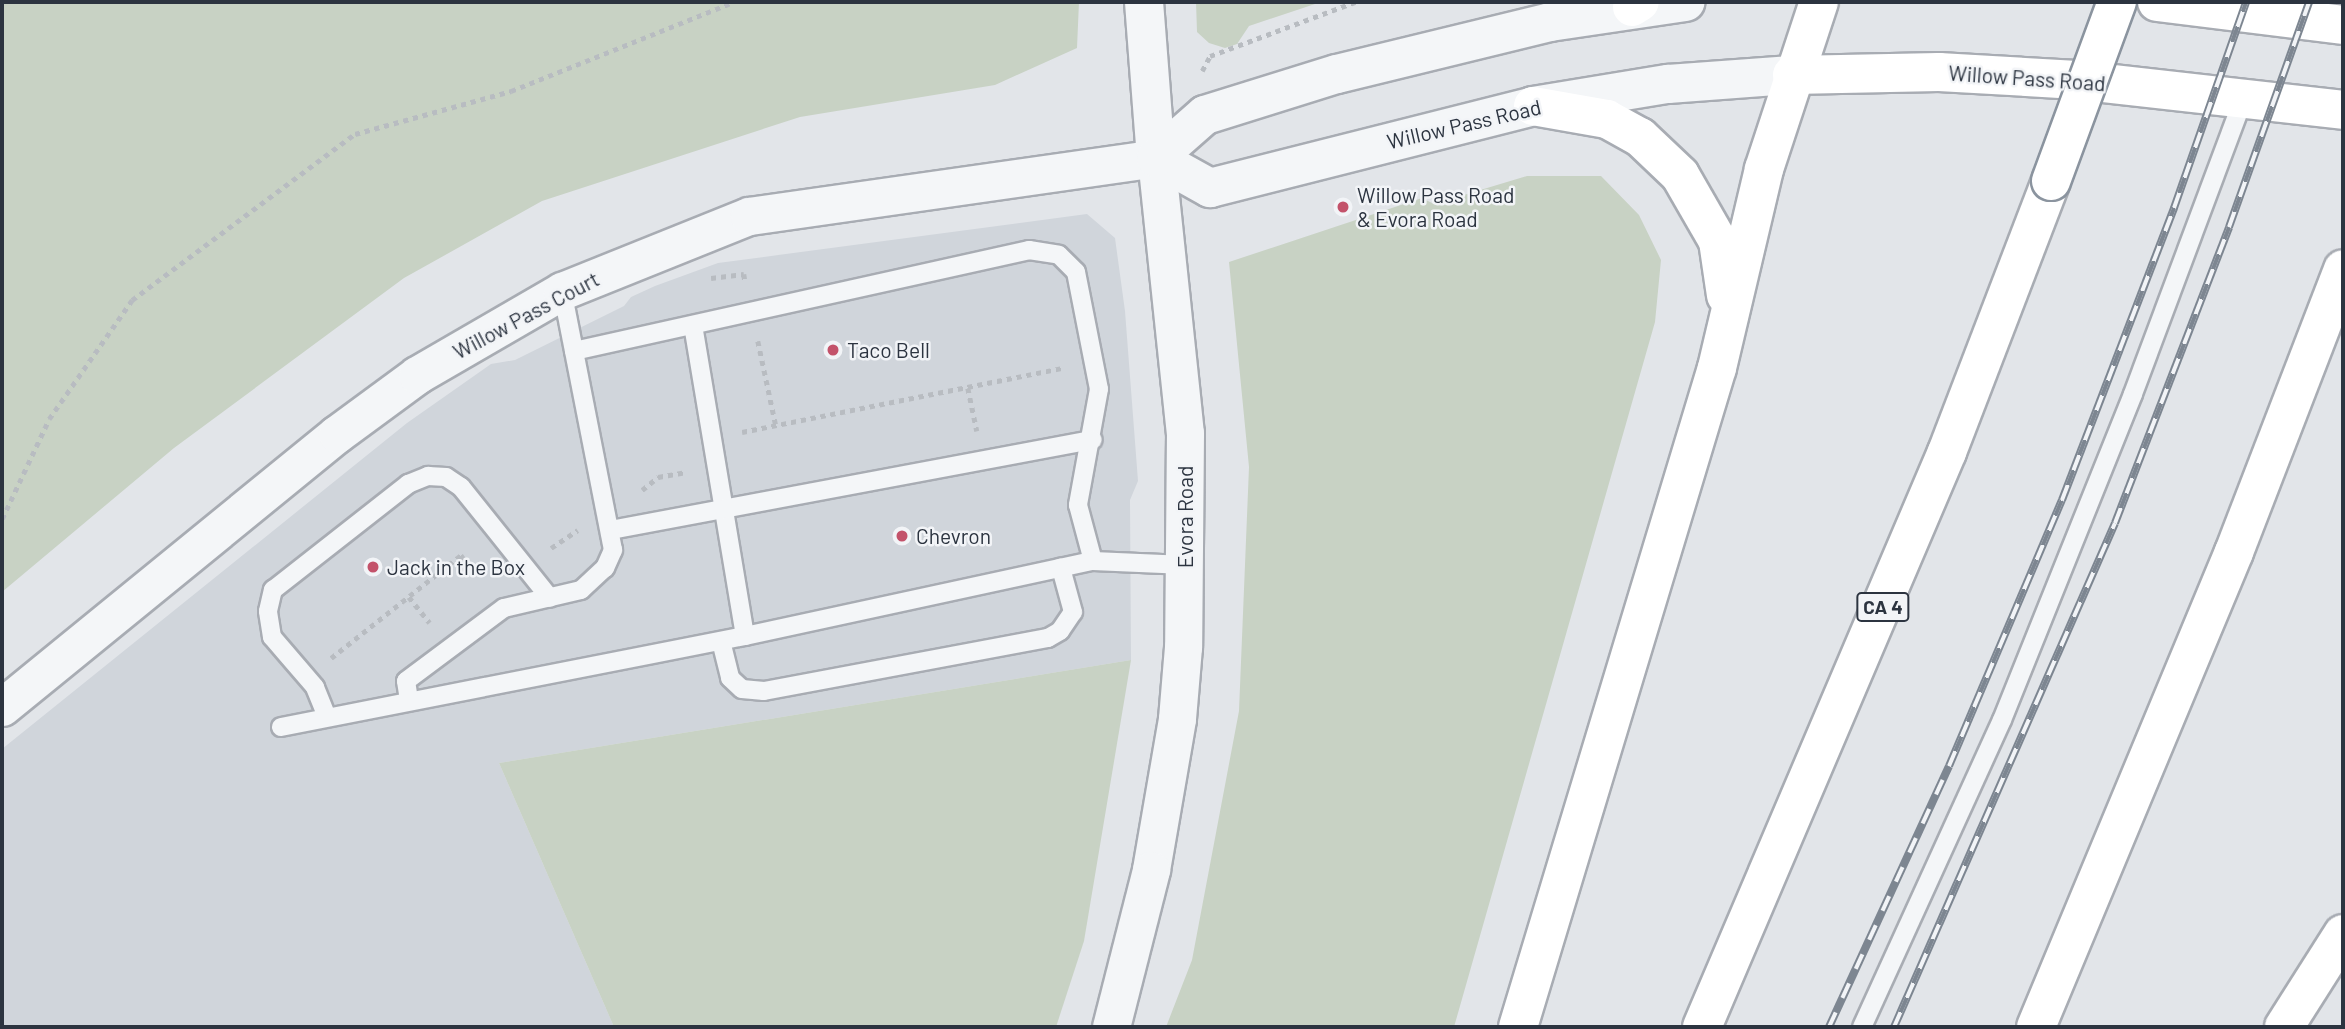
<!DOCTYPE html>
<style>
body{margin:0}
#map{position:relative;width:2345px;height:1029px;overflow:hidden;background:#e2e5e9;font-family:Barlow,sans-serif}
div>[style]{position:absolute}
.built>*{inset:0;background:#d0d5db}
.green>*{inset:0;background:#c8d2c4}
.path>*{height:4.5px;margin-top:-2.25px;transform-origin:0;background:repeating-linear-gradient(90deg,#b8bcc1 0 5px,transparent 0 10px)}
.roads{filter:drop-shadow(2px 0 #a8acb3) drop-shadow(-2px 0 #a8acb3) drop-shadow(0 2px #a8acb3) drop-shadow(0 -2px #a8acb3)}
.service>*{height:18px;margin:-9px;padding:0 9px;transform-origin:9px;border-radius:9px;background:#f4f6f8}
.minor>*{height:37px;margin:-18.5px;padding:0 18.5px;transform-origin:18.5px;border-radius:18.5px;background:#f4f6f8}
.tertiary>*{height:38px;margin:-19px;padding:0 19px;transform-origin:19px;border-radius:19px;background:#f4f6f8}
.secondary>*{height:38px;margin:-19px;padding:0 19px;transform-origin:19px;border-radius:19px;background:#fff}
.motorway>*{height:38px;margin:-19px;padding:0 19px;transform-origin:19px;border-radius:19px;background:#fff}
.rail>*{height:8px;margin-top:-4px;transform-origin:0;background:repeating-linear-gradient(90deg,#f2f4f7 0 16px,#7d8691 0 32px);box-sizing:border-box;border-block:2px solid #7d8691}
.bridges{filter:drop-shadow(2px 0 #8b949f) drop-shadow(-2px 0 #8b949f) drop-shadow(0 2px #8b949f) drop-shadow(0 -2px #8b949f)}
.motorway-bridge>*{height:38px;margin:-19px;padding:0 19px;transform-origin:19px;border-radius:19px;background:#fff}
.dots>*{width:19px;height:19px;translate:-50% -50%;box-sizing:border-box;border:4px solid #f2f4f7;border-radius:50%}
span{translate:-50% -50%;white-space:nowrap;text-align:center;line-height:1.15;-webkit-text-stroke:5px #f2f4f7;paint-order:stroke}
.shield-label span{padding:2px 5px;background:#f2f4f7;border:2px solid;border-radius:5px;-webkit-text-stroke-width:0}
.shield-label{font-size:19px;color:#2c3440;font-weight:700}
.street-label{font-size:21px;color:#2c3440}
.poi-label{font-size:21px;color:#2c3440}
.left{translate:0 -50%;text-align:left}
.frame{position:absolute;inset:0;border:4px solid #2c3440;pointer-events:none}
</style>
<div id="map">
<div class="built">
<i style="clip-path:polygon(1087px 214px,1115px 238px,1125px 311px,1138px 481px,1130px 500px,1131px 660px,499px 763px,614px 1027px,2px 1027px,2px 749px,407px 423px,491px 364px,515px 360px,624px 306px,631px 297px,655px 286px,718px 263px)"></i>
</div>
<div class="green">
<i style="clip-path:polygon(2px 2px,1079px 2px,1077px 48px,995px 85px,800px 117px,542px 201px,404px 278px,174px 448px,2px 592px)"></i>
<i style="clip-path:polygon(1196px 2px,1321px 2px,1249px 26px,1237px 44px,1225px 48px,1209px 43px,1197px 32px)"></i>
<i style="clip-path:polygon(1527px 176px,1601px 176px,1639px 215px,1661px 260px,1655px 322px,1454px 1027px,1166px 1027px,1192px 960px,1239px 711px,1249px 467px,1229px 262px,1422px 198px,1434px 204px)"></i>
<i style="clip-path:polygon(1131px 660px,1084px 941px,1056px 1027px,614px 1027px,499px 763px)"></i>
</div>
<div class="path">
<i style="left:1202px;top:71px;width:17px;rotate:-62deg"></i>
<i style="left:1210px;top:56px;width:155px;rotate:-20.4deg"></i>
<i style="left:711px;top:278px;width:33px;rotate:-7deg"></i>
<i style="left:744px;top:274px;width:7px;rotate:82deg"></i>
<i style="left:758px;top:341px;width:87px;rotate:78deg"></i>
<i style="left:968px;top:388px;width:44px;rotate:78.2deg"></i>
<i style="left:742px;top:432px;width:327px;rotate:-11.3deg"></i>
<i style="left:642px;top:490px;width:21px;rotate:-39deg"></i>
<i style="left:658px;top:477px;width:29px;rotate:-10deg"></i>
<i style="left:2px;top:519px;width:110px;rotate:-64.8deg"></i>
<i style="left:49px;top:419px;width:145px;rotate:-55.1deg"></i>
<i style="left:132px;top:300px;width:278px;rotate:-36.7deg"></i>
<i style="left:355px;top:134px;width:162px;rotate:-15.4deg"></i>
<i style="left:511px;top:91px;width:239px;rotate:-21.8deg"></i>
<i style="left:551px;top:548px;width:32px;rotate:-34deg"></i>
<i style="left:409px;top:597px;width:33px;rotate:51deg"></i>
<i style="left:331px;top:658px;width:166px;rotate:-38.4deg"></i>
<i style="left:461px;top:555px;width:19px;rotate:54deg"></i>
<i style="left:472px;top:570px;width:11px;rotate:-41deg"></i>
</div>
<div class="roads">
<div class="service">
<i style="left:693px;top:325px;width:315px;rotate:80.5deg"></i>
<i style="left:574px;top:351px;width:466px;rotate:-12.5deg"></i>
<i style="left:1029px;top:250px;width:30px;rotate:9deg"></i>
<i style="left:1059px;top:255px;width:24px;rotate:45deg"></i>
<i style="left:1076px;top:272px;width:119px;rotate:78.9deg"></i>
<i style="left:1099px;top:389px;width:118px;rotate:100.3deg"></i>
<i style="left:1078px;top:505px;width:58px;rotate:75deg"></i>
<i style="left:611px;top:530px;width:490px;rotate:-10.6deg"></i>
<i style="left:721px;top:641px;width:38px;rotate:76deg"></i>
<i style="left:730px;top:678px;width:16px;rotate:43deg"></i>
<i style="left:742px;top:689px;width:22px;rotate:5deg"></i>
<i style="left:764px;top:691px;width:289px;rotate:-10.6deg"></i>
<i style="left:1048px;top:638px;width:14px;rotate:-30deg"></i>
<i style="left:1060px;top:631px;width:23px;rotate:-56deg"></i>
<i style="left:1073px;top:612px;width:46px;rotate:-105.3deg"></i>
<i style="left:409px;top:700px;width:19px;rotate:-99deg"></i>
<i style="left:406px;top:681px;width:122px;rotate:-36.7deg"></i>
<i style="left:504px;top:608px;width:79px;rotate:-13.2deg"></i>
<i style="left:581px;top:590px;width:33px;rotate:-43deg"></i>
<i style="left:605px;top:568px;width:20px;rotate:-66deg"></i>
<i style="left:613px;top:550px;width:264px;rotate:-101.1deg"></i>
<i style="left:327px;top:717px;width:32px;rotate:-112deg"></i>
<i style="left:315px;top:687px;width:66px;rotate:-130.7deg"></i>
<i style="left:272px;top:637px;width:26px;rotate:-99deg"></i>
<i style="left:268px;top:611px;width:22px;rotate:-77deg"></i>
<i style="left:273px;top:590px;width:172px;rotate:-38.1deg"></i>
<i style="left:408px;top:484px;width:22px;rotate:-22deg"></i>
<i style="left:428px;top:476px;width:18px;rotate:3deg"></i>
<i style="left:446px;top:477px;width:18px;rotate:34deg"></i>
<i style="left:461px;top:487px;width:142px;rotate:51.3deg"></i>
<i style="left:281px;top:727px;width:473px;rotate:-11.1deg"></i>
<i style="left:745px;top:636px;width:356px;rotate:-12.2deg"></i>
<i style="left:1093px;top:561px;width:93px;rotate:2.5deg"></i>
<i style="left:1862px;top:1027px;width:337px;rotate:-65.5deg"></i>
<i style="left:2002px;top:720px;width:351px;rotate:-68.1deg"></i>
<i style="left:2133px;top:394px;width:317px;rotate:-69.5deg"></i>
</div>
<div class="minor">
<i style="left:2px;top:707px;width:432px;rotate:-39.2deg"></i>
<i style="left:337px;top:434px;width:99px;rotate:-36.4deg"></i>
<i style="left:417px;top:375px;width:168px;rotate:-30.1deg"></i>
<i style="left:562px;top:291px;width:201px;rotate:-21.9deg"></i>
<i style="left:749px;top:216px;width:411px;rotate:-8.1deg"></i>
<i style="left:1156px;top:158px;width:277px;rotate:84deg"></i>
<i style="left:1185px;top:433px;width:214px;rotate:90.5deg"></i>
<i style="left:1183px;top:647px;width:72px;rotate:94.8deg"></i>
<i style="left:1177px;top:719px;width:153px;rotate:99.8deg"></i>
<i style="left:1151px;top:870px;width:162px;rotate:104.3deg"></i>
</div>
<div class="tertiary">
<i style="left:1144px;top:2px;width:156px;rotate:85.6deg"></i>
<i style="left:1156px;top:158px;width:62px;rotate:29.1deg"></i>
<i style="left:1210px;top:188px;width:333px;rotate:-14.2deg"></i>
<i style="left:1533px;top:106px;width:137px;rotate:-9.3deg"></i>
<i style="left:1668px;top:84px;width:124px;rotate:-4.2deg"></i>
<i style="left:1156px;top:158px;width:65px;rotate:-41.3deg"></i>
<i style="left:1205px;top:115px;width:138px;rotate:-17.3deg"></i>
<i style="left:1337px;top:74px;width:219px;rotate:-13.7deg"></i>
<i style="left:1550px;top:22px;width:137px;rotate:-8.4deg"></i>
</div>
<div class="secondary">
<i style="left:2157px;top:2px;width:187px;rotate:7deg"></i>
<i style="left:1792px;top:75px;width:147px;rotate:-1.2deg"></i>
<i style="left:1939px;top:72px;width:138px;rotate:3.3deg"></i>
<i style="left:2077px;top:80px;width:268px;rotate:6.4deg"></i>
</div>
<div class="motorway">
<i style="left:1632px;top:7px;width:9px;rotate:-32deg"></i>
<i style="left:1533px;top:106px;width:75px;rotate:10deg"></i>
<i style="left:1607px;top:119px;width:38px;rotate:29deg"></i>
<i style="left:1640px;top:137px;width:55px;rotate:43.5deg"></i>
<i style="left:1680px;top:175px;width:76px;rotate:60.1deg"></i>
<i style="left:1718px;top:241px;width:55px;rotate:81.6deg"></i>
<i style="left:1518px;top:1027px;width:688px;rotate:-73.2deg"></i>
<i style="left:1717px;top:368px;width:204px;rotate:-76.7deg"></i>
<i style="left:1764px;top:169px;width:176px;rotate:-71.8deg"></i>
<i style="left:1702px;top:1027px;width:625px;rotate:-66.92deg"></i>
<i style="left:1947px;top:452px;width:290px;rotate:-69deg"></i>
<i style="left:2036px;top:1027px;width:515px;rotate:-67.37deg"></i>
<i style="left:2234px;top:552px;width:303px;rotate:-68.9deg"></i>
<i style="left:2284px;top:1027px;width:110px;rotate:-57.6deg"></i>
</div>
</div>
<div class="rail">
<i style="left:1829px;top:1027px;width:287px;rotate:-65.3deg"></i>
<i style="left:1949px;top:766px;width:289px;rotate:-67deg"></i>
<i style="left:2062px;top:500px;width:313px;rotate:-69deg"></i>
<i style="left:2174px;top:208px;width:218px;rotate:-70.7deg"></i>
<i style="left:1894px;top:1027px;width:550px;rotate:-66.32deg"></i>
<i style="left:2115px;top:523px;width:317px;rotate:-68.9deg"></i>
<i style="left:2229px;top:227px;width:239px;rotate:-70.4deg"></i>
</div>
<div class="bridges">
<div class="motorway-bridge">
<i style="left:2051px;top:181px;width:191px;rotate:-69.8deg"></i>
</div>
</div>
<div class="dots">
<i style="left:1343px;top:207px;background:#c3526a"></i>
<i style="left:833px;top:350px;background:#c3526a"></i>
<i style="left:902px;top:536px;background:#c3526a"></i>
<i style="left:373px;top:567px;background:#c3526a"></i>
</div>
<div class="shield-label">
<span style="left:1883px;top:607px">CA 4</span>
</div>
<div class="street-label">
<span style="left:2027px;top:78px;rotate:4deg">Willow Pass Road</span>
<span style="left:1464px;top:124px;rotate:-13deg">Willow Pass Road</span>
<span style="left:526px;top:315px;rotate:-28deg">Willow Pass Court</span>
<span style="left:1185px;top:517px;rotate:-90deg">Evora Road</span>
</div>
<div class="poi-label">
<span class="left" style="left:1357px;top:207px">Willow Pass Road<br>&amp; Evora Road</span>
<span class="left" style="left:847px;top:350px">Taco Bell</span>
<span class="left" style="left:916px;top:536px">Chevron</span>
<span class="left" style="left:387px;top:567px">Jack in the Box</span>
</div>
<div class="frame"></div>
</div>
